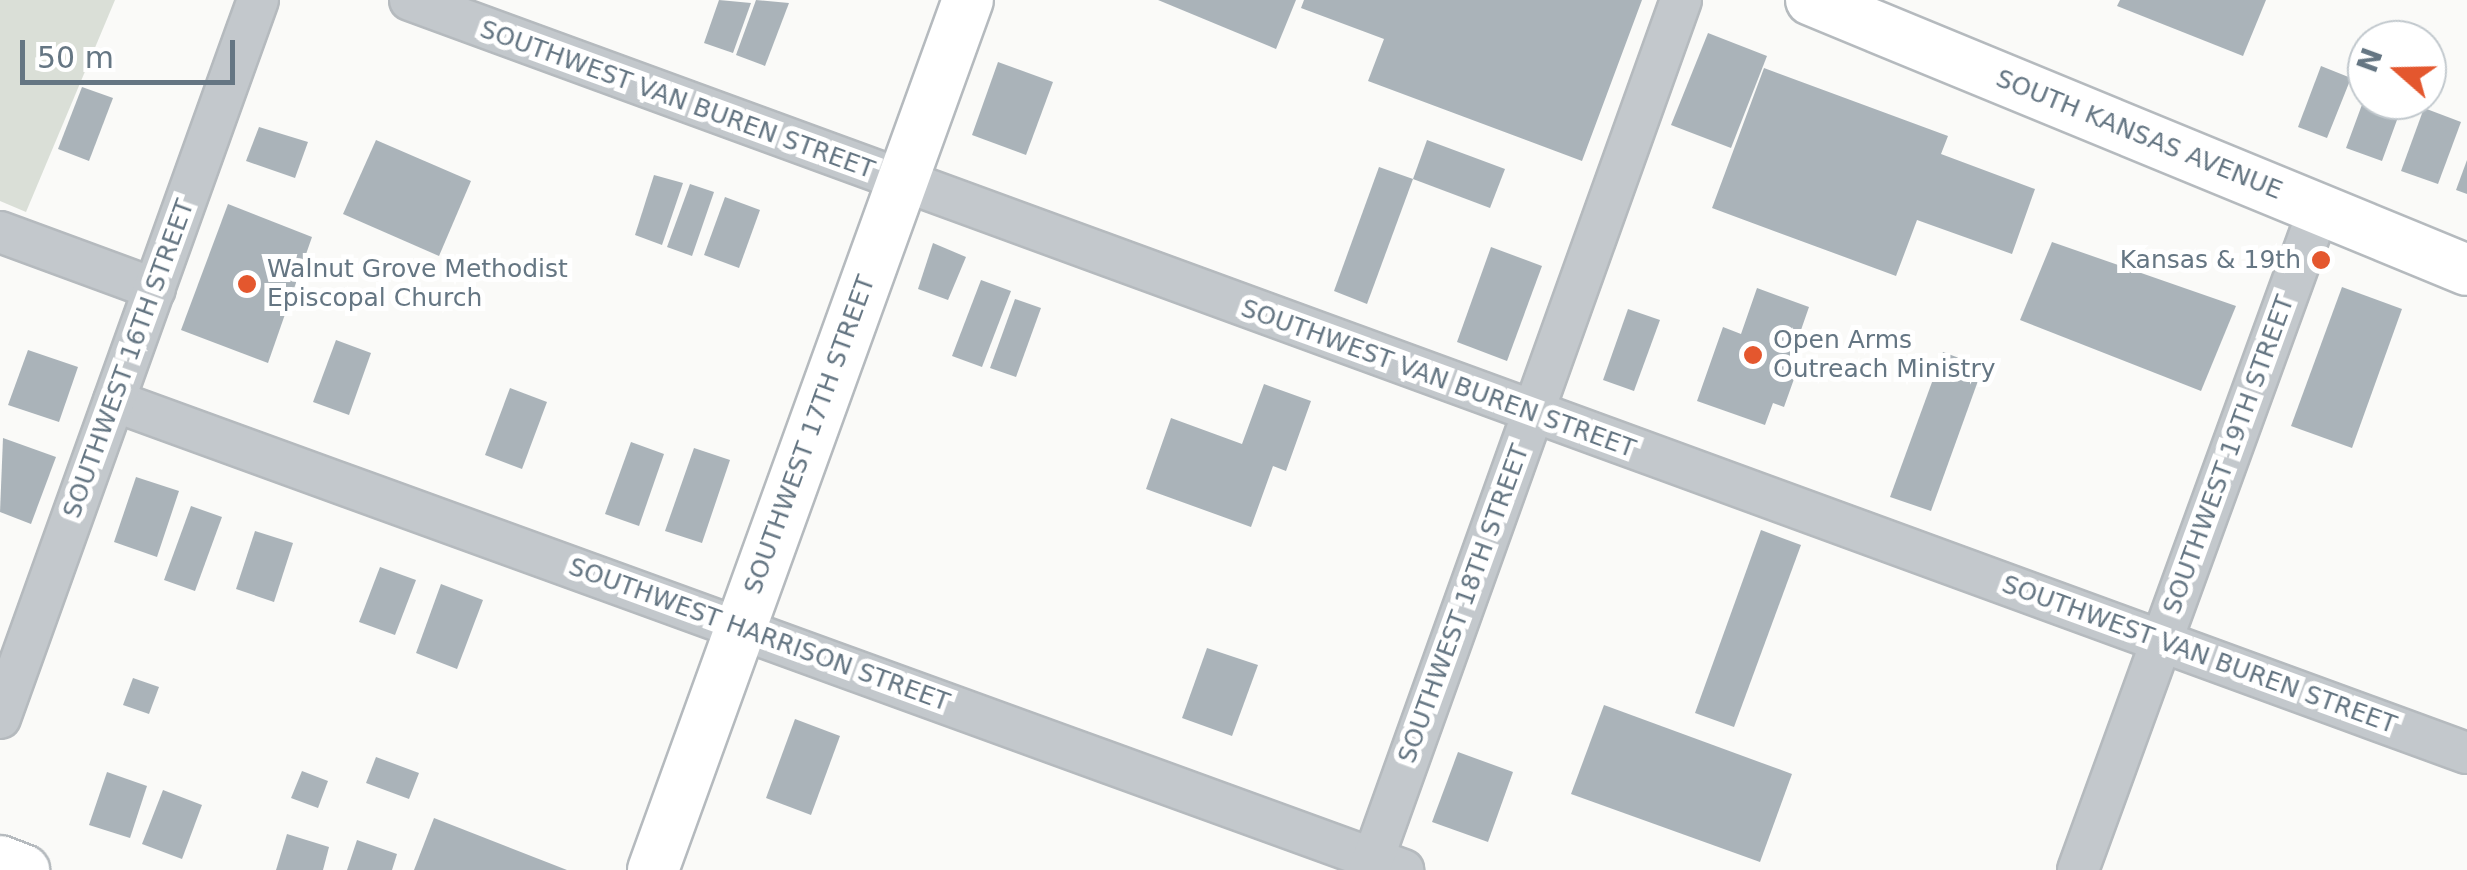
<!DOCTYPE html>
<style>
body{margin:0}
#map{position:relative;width:2467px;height:870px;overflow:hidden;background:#fafaf8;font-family:"DejaVu Sans",sans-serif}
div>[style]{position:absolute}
.green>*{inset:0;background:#dadfd7}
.building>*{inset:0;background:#aab3b9}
.roads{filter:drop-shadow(2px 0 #b5babe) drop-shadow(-2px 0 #b5babe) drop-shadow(0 2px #b5babe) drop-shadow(0 -2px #b5babe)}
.minor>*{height:40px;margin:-20px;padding:0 20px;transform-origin:20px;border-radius:20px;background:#c3c8cc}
.major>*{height:50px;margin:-25px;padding:0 25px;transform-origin:25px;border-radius:25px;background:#fff}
.dots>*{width:28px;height:28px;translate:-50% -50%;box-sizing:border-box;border:5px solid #fff;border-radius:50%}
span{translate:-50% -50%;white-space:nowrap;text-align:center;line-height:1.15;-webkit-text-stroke:10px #fff;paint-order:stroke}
.street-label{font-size:25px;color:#657683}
.poi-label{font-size:25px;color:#657683}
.right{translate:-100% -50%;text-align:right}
.left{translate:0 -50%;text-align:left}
.north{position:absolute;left:2347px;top:20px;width:100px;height:100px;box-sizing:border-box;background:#fff;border:2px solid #c1c8cd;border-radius:50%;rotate:290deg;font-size:28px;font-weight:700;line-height:40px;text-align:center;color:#657683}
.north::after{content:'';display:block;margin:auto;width:35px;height:45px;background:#e4572e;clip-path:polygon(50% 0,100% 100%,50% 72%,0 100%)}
.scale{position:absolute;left:20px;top:40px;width:215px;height:45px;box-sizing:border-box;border:5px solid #657683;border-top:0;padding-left:12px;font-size:30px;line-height:35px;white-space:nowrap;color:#657683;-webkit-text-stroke:8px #fff;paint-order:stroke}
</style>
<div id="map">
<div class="green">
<i style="clip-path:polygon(0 0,115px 0,26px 212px,0 201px)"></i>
</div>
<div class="building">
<i style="clip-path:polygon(719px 0,751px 3px,733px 53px,704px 43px)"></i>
<i style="clip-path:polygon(756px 0,789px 3px,765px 66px,736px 55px)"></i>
<i style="clip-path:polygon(1158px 0,1296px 0,1276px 49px)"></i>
<i style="clip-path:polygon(1304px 0,1642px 0,1582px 161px,1368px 81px,1384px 39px,1301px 8px)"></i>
<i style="clip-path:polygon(2120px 0,2266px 0,2243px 56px,2117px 6px)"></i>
<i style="clip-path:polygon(1708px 33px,1767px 56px,1731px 148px,1671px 125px)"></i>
<i style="clip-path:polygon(2366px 46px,2367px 46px,2367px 86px,2354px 82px)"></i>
<i style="clip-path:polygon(998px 62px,1053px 82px,1026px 155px,972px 135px)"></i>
<i style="clip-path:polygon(2321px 66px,2351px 78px,2327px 138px,2298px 127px)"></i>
<i style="clip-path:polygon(1764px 68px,1948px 136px,1941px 154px,2035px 189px,2012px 254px,1917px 220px,1896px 276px,1712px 208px)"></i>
<i style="clip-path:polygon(82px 87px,113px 98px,89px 161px,58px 149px)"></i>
<i style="clip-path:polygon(2367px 91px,2367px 100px,2401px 109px,2382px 161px,2346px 148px)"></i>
<i style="clip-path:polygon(2424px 108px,2461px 122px,2438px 184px,2401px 171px)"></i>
<i style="clip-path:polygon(259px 127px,308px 142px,295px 178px,246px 161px)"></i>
<i style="clip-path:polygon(376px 140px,471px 181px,439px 256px,343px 214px)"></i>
<i style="clip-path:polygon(1427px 140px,1505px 169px,1490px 208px,1413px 179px)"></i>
<i style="clip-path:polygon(2467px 160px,2467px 194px,2456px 190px)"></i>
<i style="clip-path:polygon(1379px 167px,1413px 179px,1367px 304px,1334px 291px)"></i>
<i style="clip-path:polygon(654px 175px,683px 183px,662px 245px,635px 235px)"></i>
<i style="clip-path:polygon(690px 184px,714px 192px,692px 256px,667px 247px)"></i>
<i style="clip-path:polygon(725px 197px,760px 210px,739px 268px,704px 255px)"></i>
<i style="clip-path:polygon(228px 204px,312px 237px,268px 363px,181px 330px)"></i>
<i style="clip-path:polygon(2052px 242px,2236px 306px,2201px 391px,2020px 320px)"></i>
<i style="clip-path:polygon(933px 243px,966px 257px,948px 300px,918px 289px)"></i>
<i style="clip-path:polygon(1491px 247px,1542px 266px,1507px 361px,1457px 342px)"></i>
<i style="clip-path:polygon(981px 280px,1011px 291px,982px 367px,952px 356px)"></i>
<i style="clip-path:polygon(2342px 287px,2402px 309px,2352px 448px,2291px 426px)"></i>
<i style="clip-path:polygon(1757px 288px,1809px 307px,1785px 376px,1794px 379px,1784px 407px,1773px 403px,1765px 425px,1697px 401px,1723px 327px,1741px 334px)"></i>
<i style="clip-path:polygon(1015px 299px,1041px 308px,1016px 377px,990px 368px)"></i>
<i style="clip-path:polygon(1628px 309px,1660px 320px,1634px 391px,1603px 380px)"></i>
<i style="clip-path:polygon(336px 340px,371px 353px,349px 415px,313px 402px)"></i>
<i style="clip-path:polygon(28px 350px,78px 367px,59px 422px,8px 405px)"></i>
<i style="clip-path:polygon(1943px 352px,1983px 367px,1931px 511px,1890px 497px)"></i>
<i style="clip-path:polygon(1264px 384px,1311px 401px,1286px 471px,1273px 466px,1251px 527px,1146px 489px,1171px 418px,1242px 444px)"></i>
<i style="clip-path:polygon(510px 388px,547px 402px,522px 469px,485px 455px)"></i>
<i style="clip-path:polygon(3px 438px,56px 457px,31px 524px,0 512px)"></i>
<i style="clip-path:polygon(631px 442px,664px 454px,639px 526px,605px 514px)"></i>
<i style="clip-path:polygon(694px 448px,730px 460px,702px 543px,665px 531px)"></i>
<i style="clip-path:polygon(136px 477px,179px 491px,157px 557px,114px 542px)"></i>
<i style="clip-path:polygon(191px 506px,222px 517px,195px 591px,164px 580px)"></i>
<i style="clip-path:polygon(1761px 530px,1801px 545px,1734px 727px,1695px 713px)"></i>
<i style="clip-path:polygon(255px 531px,293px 543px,274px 602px,236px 589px)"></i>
<i style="clip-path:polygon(380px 567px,416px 580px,395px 635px,359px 622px)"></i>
<i style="clip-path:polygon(441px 584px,483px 600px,457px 669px,416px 653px)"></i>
<i style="clip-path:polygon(1207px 648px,1258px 665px,1232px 736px,1182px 718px)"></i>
<i style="clip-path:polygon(133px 678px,159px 687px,149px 714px,123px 705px)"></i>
<i style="clip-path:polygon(1604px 705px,1792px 774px,1760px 862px,1571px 794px)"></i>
<i style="clip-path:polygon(795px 719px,840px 736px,811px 815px,766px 798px)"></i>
<i style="clip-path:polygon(1458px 752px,1513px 772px,1488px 842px,1432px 822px)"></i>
<i style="clip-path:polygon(376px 757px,419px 773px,409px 799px,366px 783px)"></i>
<i style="clip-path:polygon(302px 771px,328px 781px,318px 808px,291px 798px)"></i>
<i style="clip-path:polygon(107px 772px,147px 786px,130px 838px,89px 825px)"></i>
<i style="clip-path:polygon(163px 790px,202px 805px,182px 859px,142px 844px)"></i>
<i style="clip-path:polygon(434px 818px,567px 870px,414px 870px)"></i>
<i style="clip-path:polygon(287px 834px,329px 847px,323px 870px,276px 870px)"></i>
<i style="clip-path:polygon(357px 840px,397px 854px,392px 870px,347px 870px)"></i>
</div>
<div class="roads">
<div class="minor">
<i style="left:410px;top:0;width:2190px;rotate:20.11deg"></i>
<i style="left:0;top:232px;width:165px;rotate:20.2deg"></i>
<i style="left:114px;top:401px;width:1372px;rotate:19.99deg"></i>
<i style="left:0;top:718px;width:763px;rotate:-70.24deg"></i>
<i style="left:1369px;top:870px;width:924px;rotate:-70.27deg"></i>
<i style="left:2078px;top:870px;width:704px;rotate:-69.97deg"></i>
</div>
<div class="major">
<i style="left:1811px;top:0;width:709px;rotate:22.37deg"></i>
<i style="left:0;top:861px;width:26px;rotate:21deg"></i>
<i style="left:653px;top:870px;width:925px;rotate:-70.1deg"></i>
</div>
</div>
<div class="dots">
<i style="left:2321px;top:260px;background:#e4572e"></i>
<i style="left:247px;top:284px;background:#e4572e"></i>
<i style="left:1753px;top:355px;background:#e4572e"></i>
</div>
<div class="street-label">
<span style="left:677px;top:100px;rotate:20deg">SOUTHWEST VAN BUREN STREET</span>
<span style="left:2139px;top:135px;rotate:22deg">SOUTH KANSAS AVENUE</span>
<span style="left:129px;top:359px;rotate:-70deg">SOUTHWEST 16TH STREET</span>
<span style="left:1438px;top:379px;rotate:20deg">SOUTHWEST VAN BUREN STREET</span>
<span style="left:810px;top:435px;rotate:-70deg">SOUTHWEST 17TH STREET</span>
<span style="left:2229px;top:455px;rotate:-70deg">SOUTHWEST 19TH STREET</span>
<span style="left:1464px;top:604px;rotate:-70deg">SOUTHWEST 18TH STREET</span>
<span style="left:759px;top:635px;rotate:20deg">SOUTHWEST HARRISON STREET</span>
<span style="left:2199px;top:655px;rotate:20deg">SOUTHWEST VAN BUREN STREET</span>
</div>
<div class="poi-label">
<span class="right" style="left:2301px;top:260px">Kansas &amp; 19th</span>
<span class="left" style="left:267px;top:284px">Walnut Grove Methodist<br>Episcopal Church</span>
<span class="left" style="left:1773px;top:355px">Open Arms<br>Outreach Ministry</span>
</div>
<div class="north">N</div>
<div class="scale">50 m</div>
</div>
